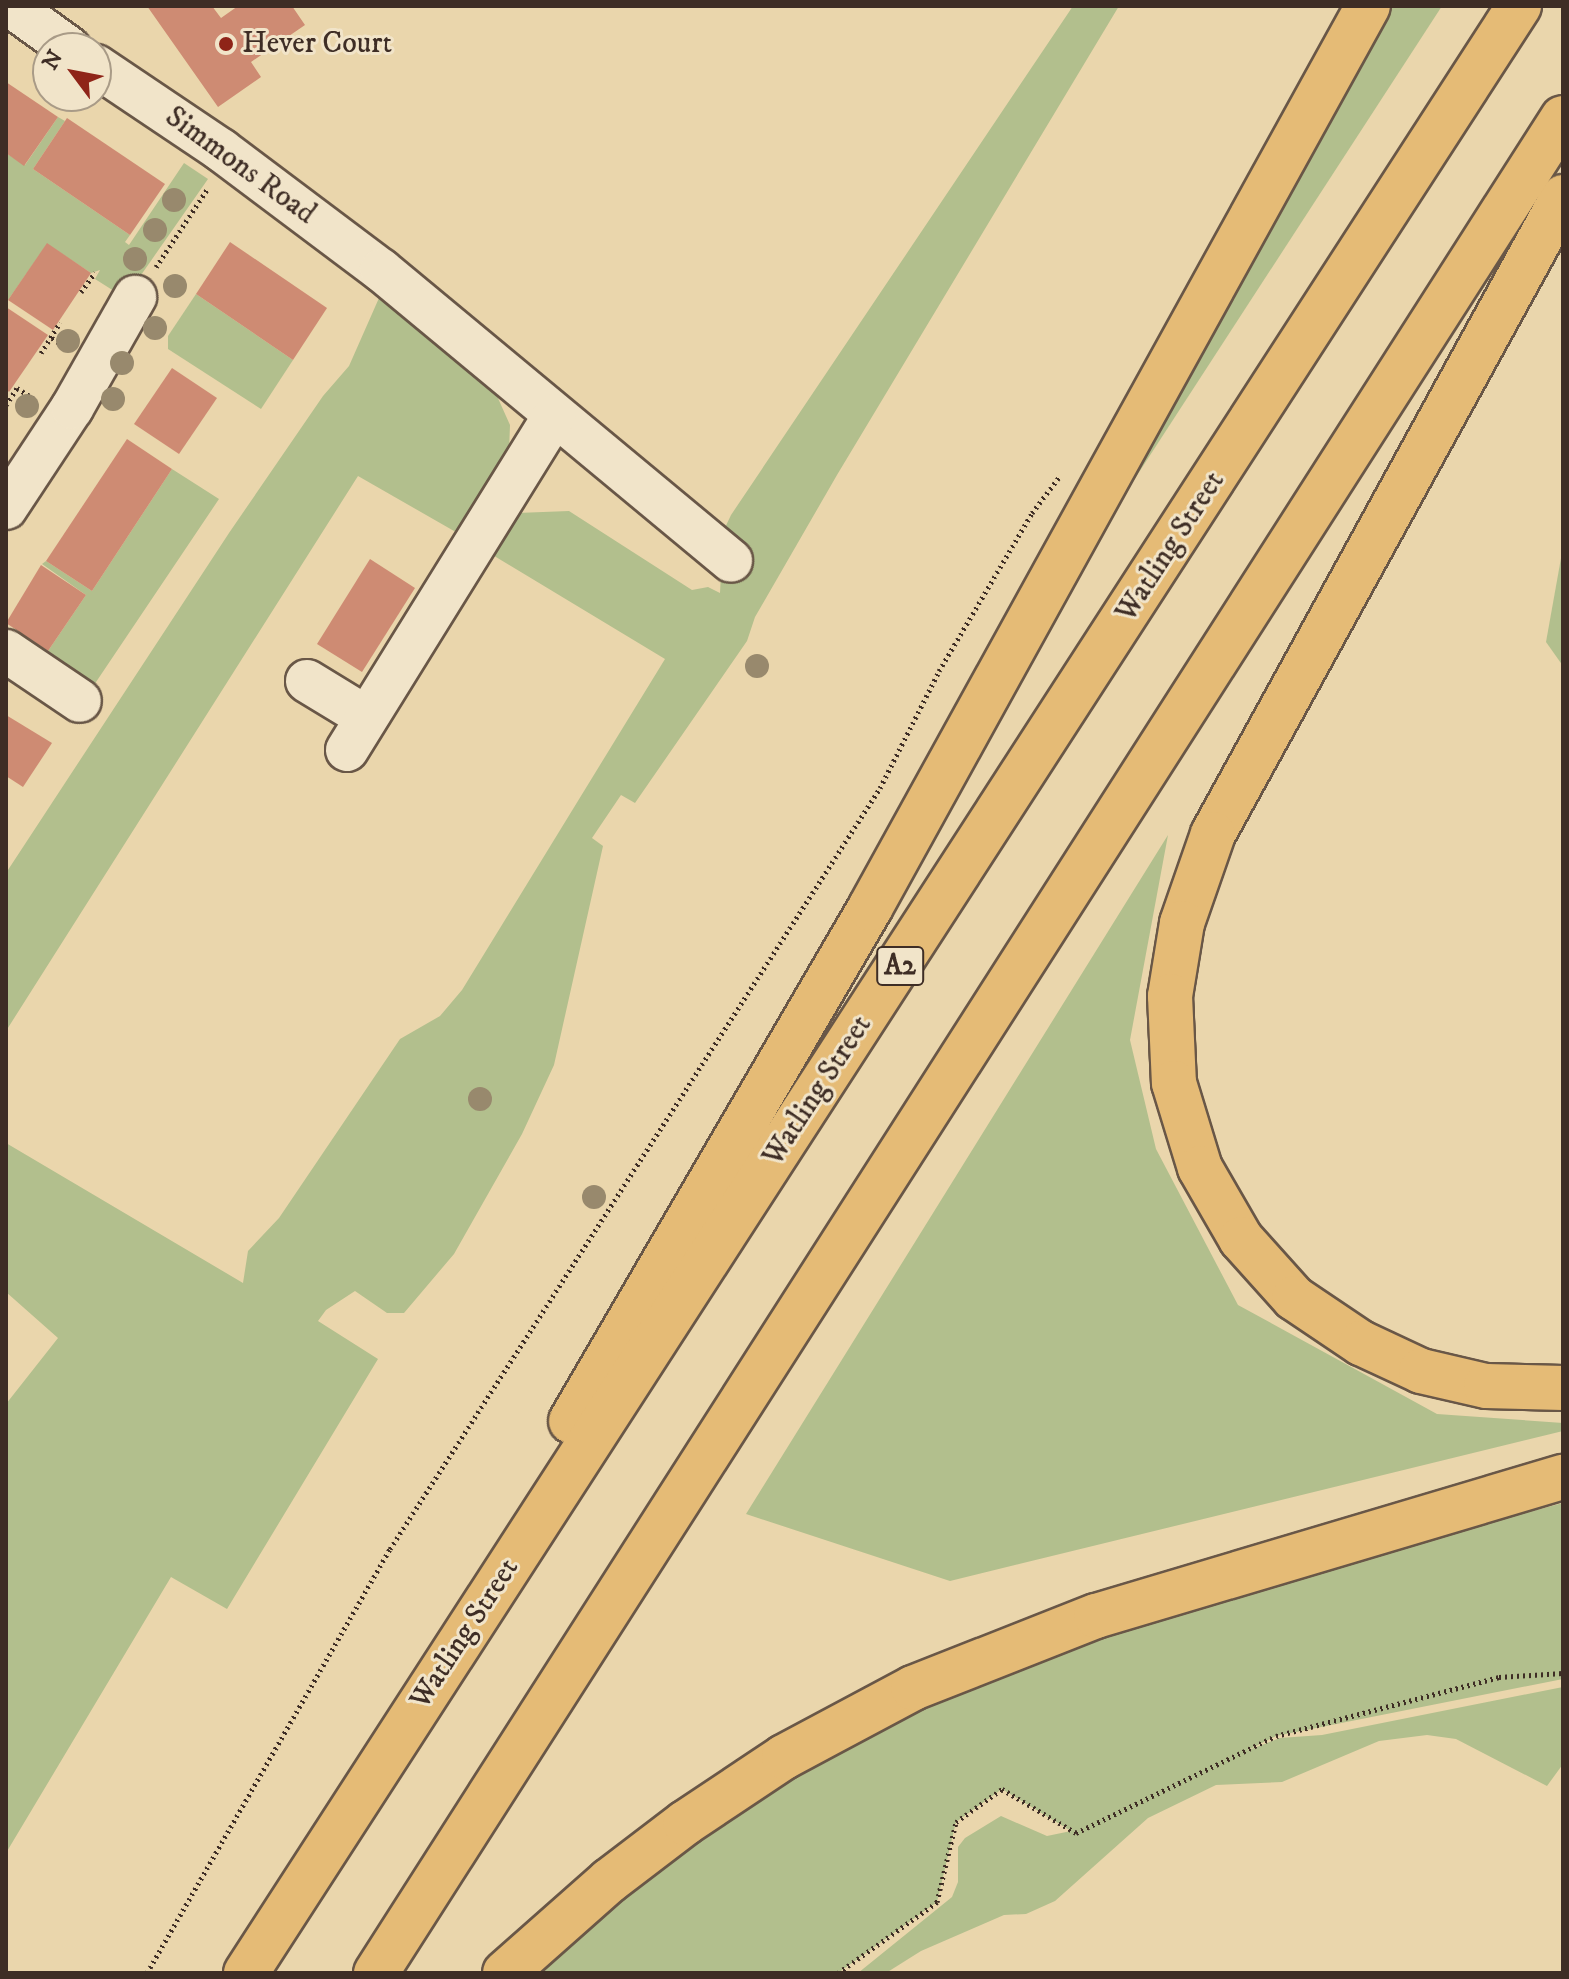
<!DOCTYPE html>
<style>
body{margin:0}
#map{position:relative;width:1569px;height:1979px;overflow:hidden;background:#ead6ac;font-family:"IM FELL DW Pica",serif}
div>[style]{position:absolute}
.green>*{inset:0;background:#b2bf8d}
.building>*{inset:0;background:#ce8b73}
.path>*{height:5px;margin-top:-2.5px;transform-origin:0;background:repeating-linear-gradient(90deg,#3e2d25 0 2px,transparent 0 6px)}
.roads{filter:drop-shadow(2px 0 #695747) drop-shadow(-2px 0 #695747) drop-shadow(0 2px #695747) drop-shadow(0 -2px #695747)}
.minor>*{height:42px;margin:-21px;padding:0 21px;transform-origin:21px;border-radius:21px;background:#f1e4c9}
.highway>*{height:44px;margin:-22px;padding:0 22px;transform-origin:22px;border-radius:22px;background:#e5bb76}
.trees>*{width:24px;height:24px;margin:-12px;border-radius:50%;background:#98896d}
.dots>*{width:22px;height:22px;translate:-50% -50%;box-sizing:border-box;border:4px solid #f1e4c9;border-radius:50%}
span{translate:-50% -50%;white-space:nowrap;text-align:center;line-height:1.15;-webkit-text-stroke:6px #f1e4c9;paint-order:stroke}
.shield-label span{padding:2px 6px;background:#f1e4c9;border:2px solid;border-radius:6px;-webkit-text-stroke-width:0}
.shield-label{font-size:28px;color:#3e2d25;font-weight:700}
.poi-label{font-size:30px;color:#3e2d25}
.left{translate:0 -50%;text-align:left}
.street-label{font-size:30px;color:#3e2d25}
.frame{position:absolute;inset:0;border:8px solid #3e2d25;pointer-events:none}
.north{position:absolute;left:32px;top:32px;width:80px;height:80px;box-sizing:border-box;background:#f1e4c9;border:2px solid #a99b87;border-radius:50%;rotate:302deg;font-size:22px;font-weight:700;line-height:32px;text-align:center;color:#3e2d25}
.north::after{content:'';display:block;margin:auto;width:28px;height:36px;background:#8f2418;clip-path:polygon(50% 0,100% 100%,50% 72%,0 100%)}
</style>
<div id="map">
<div class="green">
<i style="clip-path:polygon(1073px 6px,1119px 6px,837px 475px,755px 617px,747px 641px,635px 803px,621px 795px,592px 838px,603px 846px,554px 1065px,522px 1134px,454px 1254px,404px 1313px,387px 1313px,355px 1291px,326px 1310px,318px 1321px,378px 1359px,227px 1609px,171px 1577px,6px 1853px,6px 1404px,58px 1338px,6px 1292px,6px 1143px,243px 1283px,248px 1251px,279px 1218px,400px 1039px,440px 1016px,462px 990px,665px 659px,491px 554px,517px 513px,569px 511px,692px 590px,708px 587px,720px 593px,723px 532px,731px 515px)"></i>
<i style="clip-path:polygon(1386px 6px,1442px 6px,1108px 520px)"></i>
<i style="clip-path:polygon(58px 117px,65px 121px,33px 169px,130px 235px,125px 242px,129px 245px,184px 163px,208px 179px,125px 298px,95px 279px,100px 270px,91px 273px,47px 244px,6px 303px,6px 153px,25px 165px)"></i>
<i style="clip-path:polygon(196px 294px,293px 360px,261px 409px,168px 349px,168px 336px)"></i>
<i style="clip-path:polygon(379px 298px,497px 396px,510px 425px,509px 451px,461px 535px,358px 476px,6px 1031px,6px 873px,229px 533px,323px 396px,349px 366px)"></i>
<i style="clip-path:polygon(172px 469px,219px 499px,92px 688px,10px 634px,14px 628px,48px 651px,86px 595px,42px 564px,46px 561px,92px 591px)"></i>
<i style="clip-path:polygon(1563px 547px,1563px 666px,1546px 642px)"></i>
<i style="clip-path:polygon(1168px 835px,1130px 1040px,1156px 1149px,1238px 1305px,1437px 1414px,1563px 1423px,1563px 1431px,950px 1581px,746px 1514px)"></i>
<i style="clip-path:polygon(1563px 1503px,1563px 1679px,1276px 1736px,1246px 1751px,1280px 1738px,1322px 1735px,1563px 1687px,1563px 1764px,1547px 1786px,1456px 1739px,1427px 1735px,1379px 1741px,1282px 1782px,1216px 1785px,1148px 1818px,1055px 1901px,1026px 1914px,1004px 1915px,921px 1951px,886px 1973px,858px 1973px,952px 1897px,958px 1882px,958px 1847px,965px 1838px,1001px 1816px,1047px 1836px,1071px 1831px,1002px 1789px,956px 1822px,937px 1902px,838px 1973px,528px 1973px,682px 1844px,847px 1738px,1179px 1603px)"></i>
</div>
<div class="building">
<i style="clip-path:polygon(147px 6px,212px 6px,221px 18px,238px 6px,292px 6px,305px 25px,251px 62px,261px 77px,218px 107px)"></i>
<i style="clip-path:polygon(6px 82px,58px 117px,24px 166px,6px 153px)"></i>
<i style="clip-path:polygon(67px 118px,165px 184px,130px 235px,33px 169px)"></i>
<i style="clip-path:polygon(230px 242px,327px 308px,293px 360px,196px 294px)"></i>
<i style="clip-path:polygon(47px 243px,91px 273px,53px 330px,8px 300px)"></i>
<i style="clip-path:polygon(6px 307px,48px 335px,9px 392px,6px 389px)"></i>
<i style="clip-path:polygon(172px 368px,217px 398px,179px 454px,134px 424px)"></i>
<i style="clip-path:polygon(127px 439px,172px 469px,92px 591px,46px 561px)"></i>
<i style="clip-path:polygon(370px 559px,415px 588px,362px 672px,317px 644px)"></i>
<i style="clip-path:polygon(41px 565px,86px 595px,48px 651px,6px 623px)"></i>
<i style="clip-path:polygon(6px 715px,52px 743px,23px 787px,6px 776px)"></i>
</div>
<div class="path">
<i style="left:156px;top:267px;width:95px;rotate:-56.6deg"></i>
<i style="left:81px;top:292px;width:24px;rotate:-54deg"></i>
<i style="left:52px;top:338px;width:14px;rotate:34deg"></i>
<i style="left:41px;top:353px;width:36px;rotate:-58deg"></i>
<i style="left:6px;top:405px;width:20px;rotate:-57deg"></i>
<i style="left:17px;top:388px;width:19px;rotate:32deg"></i>
<i style="left:147px;top:1973px;width:489px;rotate:-60.2deg"></i>
<i style="left:390px;top:1549px;width:905px;rotate:-57.22deg"></i>
<i style="left:880px;top:788px;width:131px;rotate:-63.2deg"></i>
<i style="left:939px;top:671px;width:183px;rotate:-59.5deg"></i>
<i style="left:1032px;top:513px;width:46px;rotate:-52.9deg"></i>
<i style="left:838px;top:1973px;width:122px;rotate:-35.6deg"></i>
<i style="left:937px;top:1902px;width:82px;rotate:-76.6deg"></i>
<i style="left:956px;top:1822px;width:57px;rotate:-35.7deg"></i>
<i style="left:1002px;top:1789px;width:86px;rotate:30.7deg"></i>
<i style="left:1076px;top:1833px;width:222px;rotate:-25.9deg"></i>
<i style="left:1276px;top:1736px;width:231px;rotate:-14.8deg"></i>
<i style="left:1499px;top:1677px;width:64px;rotate:-3.6deg"></i>
</div>
<div class="roads">
<div class="minor">
<i style="left:11px;top:6px;width:72px;rotate:35.9deg"></i>
<i style="left:96px;top:66px;width:151px;rotate:33.9deg"></i>
<i style="left:221px;top:150px;width:200px;rotate:36.9deg"></i>
<i style="left:381px;top:270px;width:455px;rotate:39.7deg"></i>
<i style="left:6px;top:508px;width:120px;rotate:-56.6deg"></i>
<i style="left:72px;top:408px;width:128px;rotate:-60.4deg"></i>
<i style="left:6px;top:651px;width:89px;rotate:34deg"></i>
<i style="left:307px;top:681px;width:69px;rotate:31.4deg"></i>
<i style="left:347px;top:750px;width:394px;rotate:-58.2deg"></i>
</div>
<div class="highway">
<i style="left:1563px;top:197px;width:727px;rotate:118.79deg"></i>
<i style="left:1213px;top:834px;width:94px;rotate:109.2deg"></i>
<i style="left:1182px;top:923px;width:74px;rotate:99.3deg"></i>
<i style="left:1170px;top:996px;width:87px;rotate:87.4deg"></i>
<i style="left:1174px;top:1083px;width:89px;rotate:73deg"></i>
<i style="left:1200px;top:1168px;width:82px;rotate:60deg"></i>
<i style="left:1241px;top:1239px;width:79px;rotate:48.1deg"></i>
<i style="left:1294px;top:1298px;width:81px;rotate:33.9deg"></i>
<i style="left:1361px;top:1343px;width:66px;rotate:25deg"></i>
<i style="left:1421px;top:1371px;width:67px;rotate:13deg"></i>
<i style="left:1486px;top:1386px;width:77px;rotate:1.5deg"></i>
<i style="left:571px;top:1421px;width:594px;rotate:-59.76deg"></i>
<i style="left:870px;top:908px;width:1030px;rotate:-61.1deg"></i>
<i style="left:246px;top:1973px;width:2343px;rotate:-57.09deg"></i>
<i style="left:376px;top:1973px;width:2202px;rotate:-57.39deg"></i>
<i style="left:505px;top:1973px;width:139px;rotate:-41.5deg"></i>
<i style="left:609px;top:1881px;width:96px;rotate:-37.3deg"></i>
<i style="left:685px;top:1823px;width:119px;rotate:-33.7deg"></i>
<i style="left:784px;top:1757px;width:146px;rotate:-28.1deg"></i>
<i style="left:913px;top:1688px;width:197px;rotate:-21.5deg"></i>
<i style="left:1096px;top:1616px;width:487px;rotate:-16.6deg"></i>
</div>
</div>
<div class="trees">
<i style="left:174px;top:200px"></i>
<i style="left:155px;top:230px"></i>
<i style="left:135px;top:259px"></i>
<i style="left:175px;top:286px"></i>
<i style="left:155px;top:328px"></i>
<i style="left:68px;top:341px"></i>
<i style="left:122px;top:363px"></i>
<i style="left:113px;top:399px"></i>
<i style="left:27px;top:406px"></i>
<i style="left:757px;top:666px"></i>
<i style="left:480px;top:1099px"></i>
<i style="left:594px;top:1197px"></i>
</div>
<div class="dots">
<i style="left:226px;top:44px;background:#8f2418"></i>
</div>
<div class="shield-label">
<span style="left:900px;top:966px">A2</span>
</div>
<div class="poi-label">
<span class="left" style="left:242px;top:44px">Hever Court</span>
</div>
<div class="street-label">
<span style="left:240px;top:166px;rotate:36deg">Simmons Road</span>
<span style="left:1171px;top:547px;rotate:-57deg">Watling Street</span>
<span style="left:818px;top:1091px;rotate:-57deg">Watling Street</span>
<span style="left:465px;top:1634px;rotate:-57deg">Watling Street</span>
</div>
<div class="frame"></div>
<div class="north">N</div>
</div>
